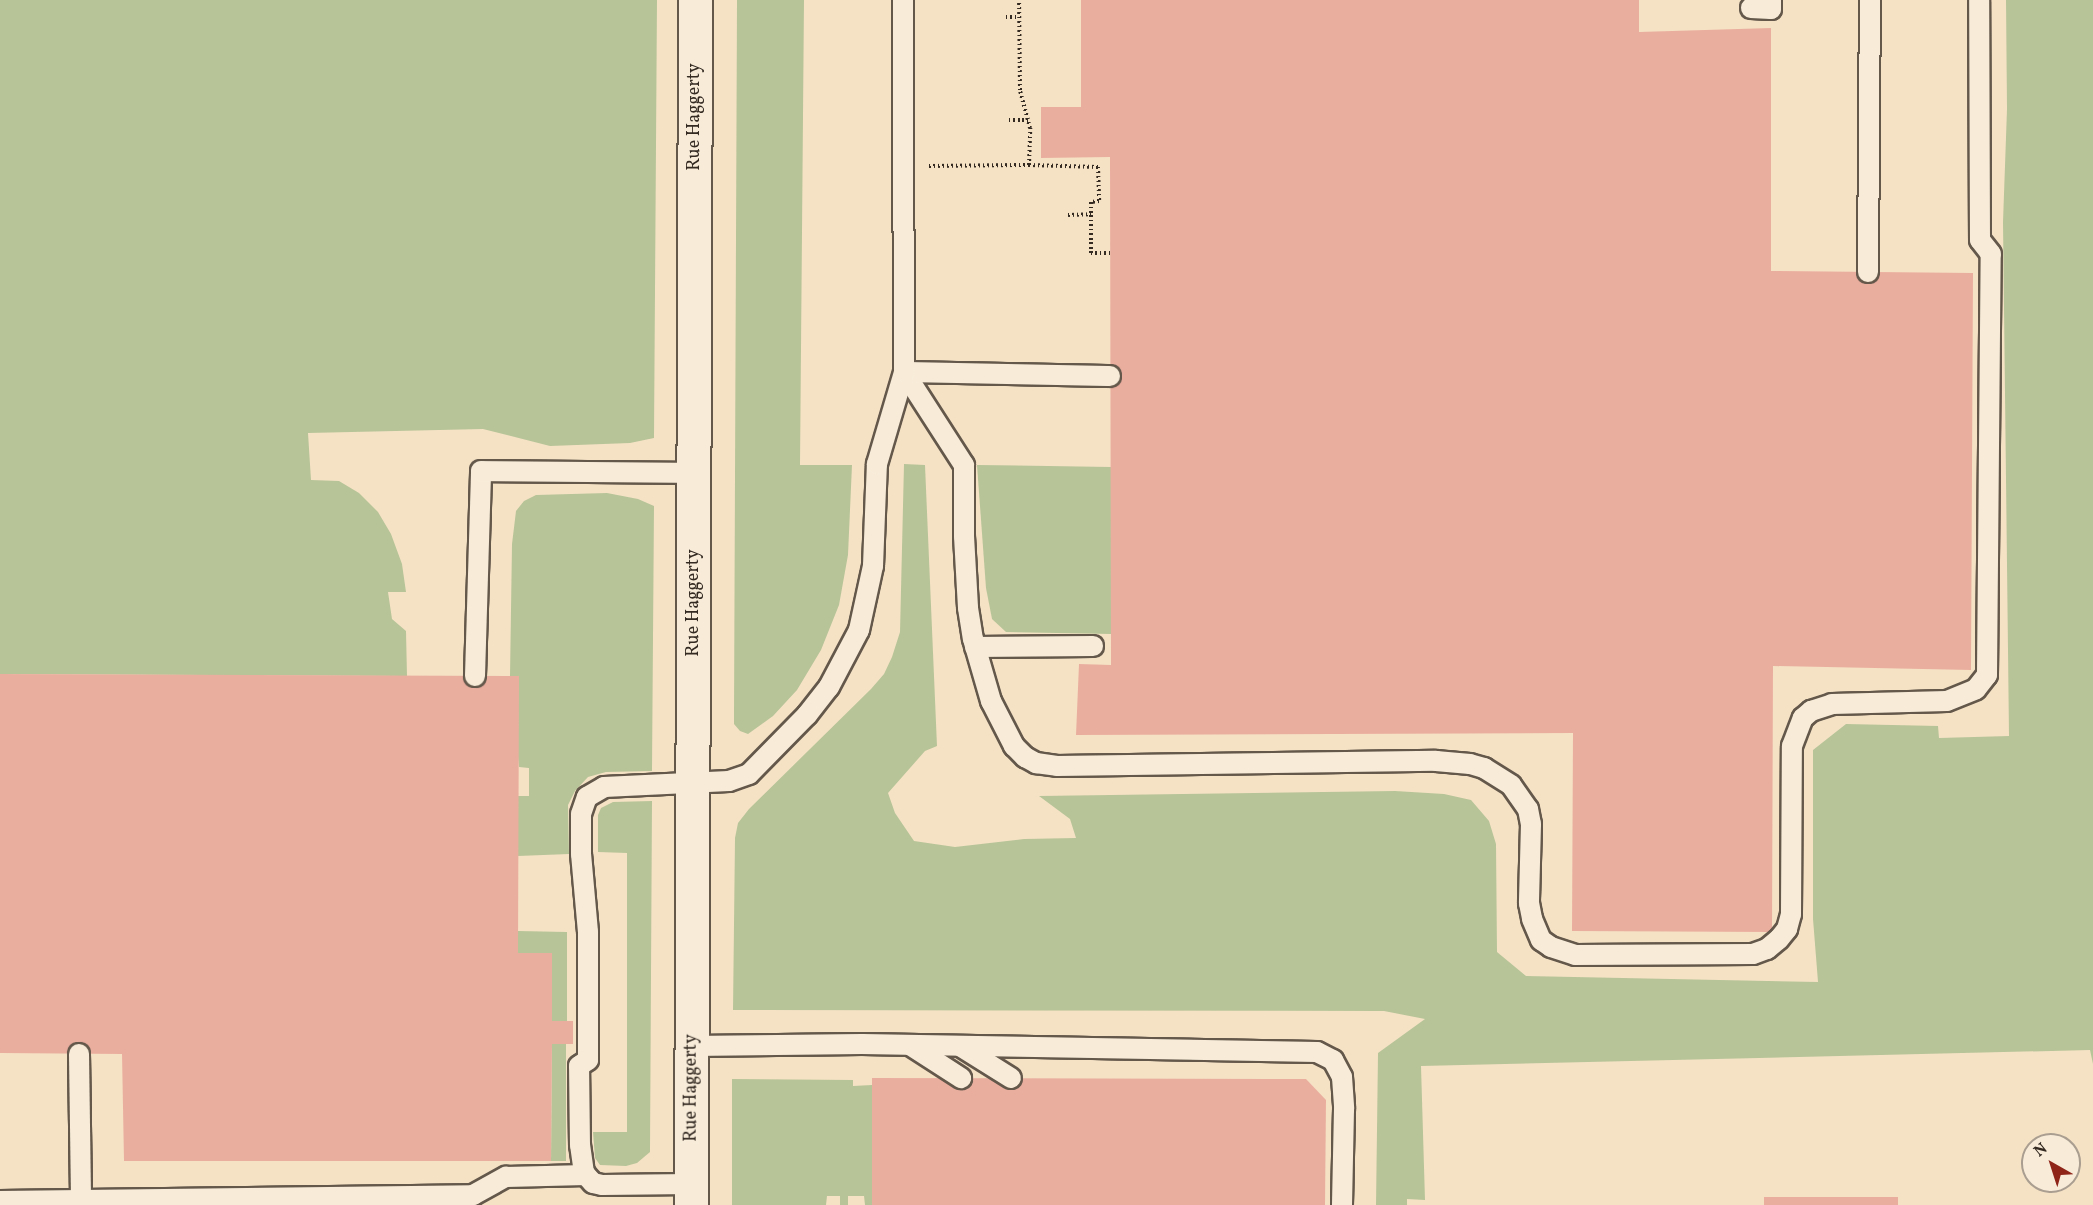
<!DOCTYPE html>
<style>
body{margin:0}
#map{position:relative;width:2093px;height:1205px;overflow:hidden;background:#f5e2c5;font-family:Vollkorn,serif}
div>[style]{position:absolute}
.green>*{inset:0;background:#b7c498}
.building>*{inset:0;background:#eaae9f}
.path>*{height:4px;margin-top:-2px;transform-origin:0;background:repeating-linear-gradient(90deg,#342a22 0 1.5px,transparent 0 4.5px)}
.roads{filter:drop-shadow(2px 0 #64584b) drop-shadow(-2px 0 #64584b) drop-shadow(0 2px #64584b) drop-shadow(0 -2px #64584b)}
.lane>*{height:20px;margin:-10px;padding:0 10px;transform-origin:10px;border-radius:10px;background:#f8ecd9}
.secondary>*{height:33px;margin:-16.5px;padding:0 16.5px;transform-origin:16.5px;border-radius:16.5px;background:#f8ecd9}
span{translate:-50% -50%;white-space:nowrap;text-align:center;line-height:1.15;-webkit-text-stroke:4.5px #f8ecd9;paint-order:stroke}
.street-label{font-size:18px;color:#342a22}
.north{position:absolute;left:2021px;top:1133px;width:60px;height:60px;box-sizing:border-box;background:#f8ecd9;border:2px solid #aa9e90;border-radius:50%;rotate:321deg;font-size:16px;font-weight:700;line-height:24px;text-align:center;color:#342a22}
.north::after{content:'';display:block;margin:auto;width:21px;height:27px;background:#8f2418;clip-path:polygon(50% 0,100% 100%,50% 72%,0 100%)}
</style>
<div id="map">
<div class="green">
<i style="clip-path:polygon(0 0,657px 0,654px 438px,630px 443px,550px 446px,483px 429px,308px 433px,311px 480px,339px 481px,359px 493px,378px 512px,391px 534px,402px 564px,406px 592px,388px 592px,392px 619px,406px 631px,407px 676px,0 674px)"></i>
<i style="clip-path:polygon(737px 0,804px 0,800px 465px,852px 465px,848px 555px,839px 605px,821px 650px,797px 690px,773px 716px,748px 734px,740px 731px,734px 724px,734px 713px)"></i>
<i style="clip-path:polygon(2006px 0,2093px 0,2093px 1064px,2090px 1050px,1421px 1066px,1425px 1200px,1407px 1199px,1407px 1205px,1376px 1205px,1378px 1053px,1425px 1019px,1384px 1011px,733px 1010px,735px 838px,738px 823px,749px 809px,871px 689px,884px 674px,892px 657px,900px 632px,904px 464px,925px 465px,937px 746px,925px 751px,888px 793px,895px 813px,914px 841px,955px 847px,1024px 839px,1076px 838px,1070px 819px,1039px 796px,1395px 791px,1444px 794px,1471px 800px,1489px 821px,1496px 844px,1497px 952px,1526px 976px,1818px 982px,1813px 919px,1813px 750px,1846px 724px,1938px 726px,1939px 738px,2009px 736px,2003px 222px,2007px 109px)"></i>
<i style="clip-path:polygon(977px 465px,1111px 467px,1111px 634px,1006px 632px,992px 619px,986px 588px)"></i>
<i style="clip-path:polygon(607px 493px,638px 499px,654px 506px,652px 771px,606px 772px,588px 777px,575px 791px,568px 805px,569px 854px,518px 856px,518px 796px,529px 796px,529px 768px,519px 767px,510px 676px,512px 544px,516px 511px,524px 501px,536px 495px)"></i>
<i style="clip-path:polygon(652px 801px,650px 1152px,637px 1163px,626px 1166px,600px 1165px,595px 1158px,593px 1132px,627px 1132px,627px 853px,598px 852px,598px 815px,601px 808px,613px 802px)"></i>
<i style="clip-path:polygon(518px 931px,567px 932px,567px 1021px,552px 1021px,552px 953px,518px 953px)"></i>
<i style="clip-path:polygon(552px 1044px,566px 1044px,566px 1161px,551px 1161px)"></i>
<i style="clip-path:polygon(732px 1079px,853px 1080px,853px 1086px,872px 1085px,872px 1205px,865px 1205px,864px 1196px,848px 1196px,848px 1205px,840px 1205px,840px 1196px,827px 1196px,826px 1205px,732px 1205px)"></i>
</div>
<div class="building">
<i style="clip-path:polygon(1081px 0,1639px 0,1639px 32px,1771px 28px,1771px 271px,1973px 273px,1971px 670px,1773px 666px,1772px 932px,1572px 931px,1573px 733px,1076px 735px,1079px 664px,1111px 665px,1110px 157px,1041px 158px,1041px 107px,1081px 107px)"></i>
<i style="clip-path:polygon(0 674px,519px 676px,518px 953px,552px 953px,552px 1021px,573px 1021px,573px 1044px,552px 1044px,551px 1161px,124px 1161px,122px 1054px,0 1053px)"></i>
<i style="clip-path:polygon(872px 1078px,1306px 1079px,1326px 1100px,1325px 1205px,872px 1205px)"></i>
<i style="clip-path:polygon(1764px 1197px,1898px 1197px,1898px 1205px,1764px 1205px)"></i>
</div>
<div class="path">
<i style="left:1006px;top:17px;width:13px"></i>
<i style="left:1009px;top:120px;width:19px"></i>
<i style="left:1029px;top:165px;width:69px;rotate:1.7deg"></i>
<i style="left:1098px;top:167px;width:34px;rotate:88deg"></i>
<i style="left:1099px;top:201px;width:8px;rotate:173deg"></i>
<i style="left:1091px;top:202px;width:51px;rotate:90deg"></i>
<i style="left:1091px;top:253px;width:19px"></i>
<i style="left:929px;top:166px;width:100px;rotate:-0.6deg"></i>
<i style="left:1029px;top:165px;width:37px;rotate:-88deg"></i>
<i style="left:1030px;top:128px;width:39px;rotate:-105deg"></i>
<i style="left:1020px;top:90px;width:90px;rotate:-90.6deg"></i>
<i style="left:1068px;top:215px;width:23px;rotate:-2deg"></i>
</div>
<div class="roads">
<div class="lane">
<i style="left:1751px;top:8px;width:20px;rotate:3deg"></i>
<i style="left:1771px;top:9px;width:9px;rotate:-90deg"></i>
<i style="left:1868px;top:272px;width:272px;rotate:-89.6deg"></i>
<i style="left:904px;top:372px;width:111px;rotate:57.2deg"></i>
<i style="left:964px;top:465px;width:71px;rotate:90deg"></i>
<i style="left:964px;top:536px;width:72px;rotate:86.8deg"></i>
<i style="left:968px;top:608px;width:31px;rotate:81deg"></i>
<i style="left:973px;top:639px;width:65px;rotate:73.8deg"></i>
<i style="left:991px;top:701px;width:51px;rotate:62.9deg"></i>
<i style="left:1014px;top:746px;width:16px;rotate:45deg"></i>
<i style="left:1025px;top:757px;width:13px;rotate:29deg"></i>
<i style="left:1036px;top:763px;width:21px;rotate:8deg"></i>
<i style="left:1057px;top:766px;width:379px;rotate:-0.8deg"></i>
<i style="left:1436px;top:761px;width:34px;rotate:5deg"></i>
<i style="left:1470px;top:764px;width:15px;rotate:16deg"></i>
<i style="left:1484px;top:768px;width:32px;rotate:32deg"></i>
<i style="left:1511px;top:785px;width:29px;rotate:55deg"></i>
<i style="left:1528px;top:809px;width:15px;rotate:79deg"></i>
<i style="left:1531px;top:824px;width:79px;rotate:91.5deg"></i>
<i style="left:1529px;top:903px;width:16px;rotate:79deg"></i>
<i style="left:1532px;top:919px;width:23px;rotate:67deg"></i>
<i style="left:1541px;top:940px;width:12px;rotate:35deg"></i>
<i style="left:1551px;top:947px;width:25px;rotate:18deg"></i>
<i style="left:1575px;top:955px;width:178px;rotate:-0.3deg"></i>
<i style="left:1753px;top:954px;width:15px;rotate:-20deg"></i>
<i style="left:1767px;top:949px;width:16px;rotate:-40deg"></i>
<i style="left:1779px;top:939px;width:13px;rotate:-51deg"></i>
<i style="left:1787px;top:929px;width:16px;rotate:-75deg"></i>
<i style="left:1791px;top:914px;width:168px;rotate:-89.7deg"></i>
<i style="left:1792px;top:746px;width:30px;rotate:-69deg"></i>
<i style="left:1803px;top:718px;width:11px;rotate:-41deg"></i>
<i style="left:1811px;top:711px;width:22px;rotate:-18deg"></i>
<i style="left:1832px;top:704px;width:115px;rotate:-1.5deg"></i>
<i style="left:1947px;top:701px;width:31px;rotate:-22deg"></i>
<i style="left:1976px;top:689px;width:18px;rotate:-52deg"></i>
<i style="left:1987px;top:675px;width:421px;rotate:-89.5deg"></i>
<i style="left:1991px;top:254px;width:18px;rotate:-128deg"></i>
<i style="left:1980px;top:240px;width:240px;rotate:-90.2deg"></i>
<i style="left:904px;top:372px;width:206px;rotate:1.1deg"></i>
<i style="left:975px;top:647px;width:118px;rotate:-0.5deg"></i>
<i style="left:475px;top:676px;width:205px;rotate:-88.3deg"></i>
<i style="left:481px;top:471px;width:213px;rotate:0.5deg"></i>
<i style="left:910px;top:1045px;width:61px;rotate:32.9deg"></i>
<i style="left:692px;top:1046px;width:170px;rotate:-0.7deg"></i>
<i style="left:862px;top:1044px;width:455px;rotate:1deg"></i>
<i style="left:1317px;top:1052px;width:18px;rotate:27deg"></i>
<i style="left:1333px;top:1060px;width:19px;rotate:62deg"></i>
<i style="left:1342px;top:1077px;width:32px;rotate:86deg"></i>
<i style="left:1344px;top:1109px;width:96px;rotate:91.2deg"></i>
<i style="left:960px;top:1046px;width:60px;rotate:32.1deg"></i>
<i style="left:79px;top:1054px;width:145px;rotate:89.2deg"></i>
<i style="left:691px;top:1184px;width:89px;rotate:179.4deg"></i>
<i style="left:602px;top:1185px;width:9px;rotate:-167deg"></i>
<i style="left:593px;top:1183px;width:13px;rotate:-132deg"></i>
<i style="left:584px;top:1173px;width:28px;rotate:-98deg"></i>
<i style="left:580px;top:1145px;width:79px;rotate:-90.7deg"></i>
<i style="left:579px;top:1066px;width:11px;rotate:-34deg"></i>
<i style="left:588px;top:1060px;width:128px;rotate:-90deg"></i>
<i style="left:588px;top:932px;width:78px;rotate:-95.1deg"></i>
<i style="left:581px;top:854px;width:40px;rotate:-90deg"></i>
<i style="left:581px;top:814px;width:18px;rotate:-71deg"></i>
<i style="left:587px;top:797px;width:20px;rotate:-30deg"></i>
<i style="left:604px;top:787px;width:125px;rotate:-2.7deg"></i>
<i style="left:729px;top:781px;width:21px;rotate:-19deg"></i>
<i style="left:749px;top:774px;width:83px;rotate:-45.5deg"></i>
<i style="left:807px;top:715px;width:36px;rotate:-52deg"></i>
<i style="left:829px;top:687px;width:64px;rotate:-62.2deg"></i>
<i style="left:859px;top:630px;width:66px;rotate:-77.7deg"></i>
<i style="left:873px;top:566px;width:102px;rotate:-87.8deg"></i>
<i style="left:877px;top:464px;width:96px;rotate:-73.6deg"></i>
<i style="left:904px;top:372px;width:372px;rotate:-90.2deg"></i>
<i style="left:0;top:1201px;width:473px;rotate:-0.7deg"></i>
<i style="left:473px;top:1195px;width:38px;rotate:-29deg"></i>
<i style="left:506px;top:1177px;width:80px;rotate:-1.4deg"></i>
</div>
<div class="secondary">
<i style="left:691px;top:1205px;width:1205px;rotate:-89.81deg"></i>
</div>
</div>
<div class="street-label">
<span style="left:695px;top:117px;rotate:-90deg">Rue Haggerty</span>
<span style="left:694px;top:603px;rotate:-90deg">Rue Haggerty</span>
<span style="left:692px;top:1088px;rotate:-90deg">Rue Haggerty</span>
</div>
<div class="north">N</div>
</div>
